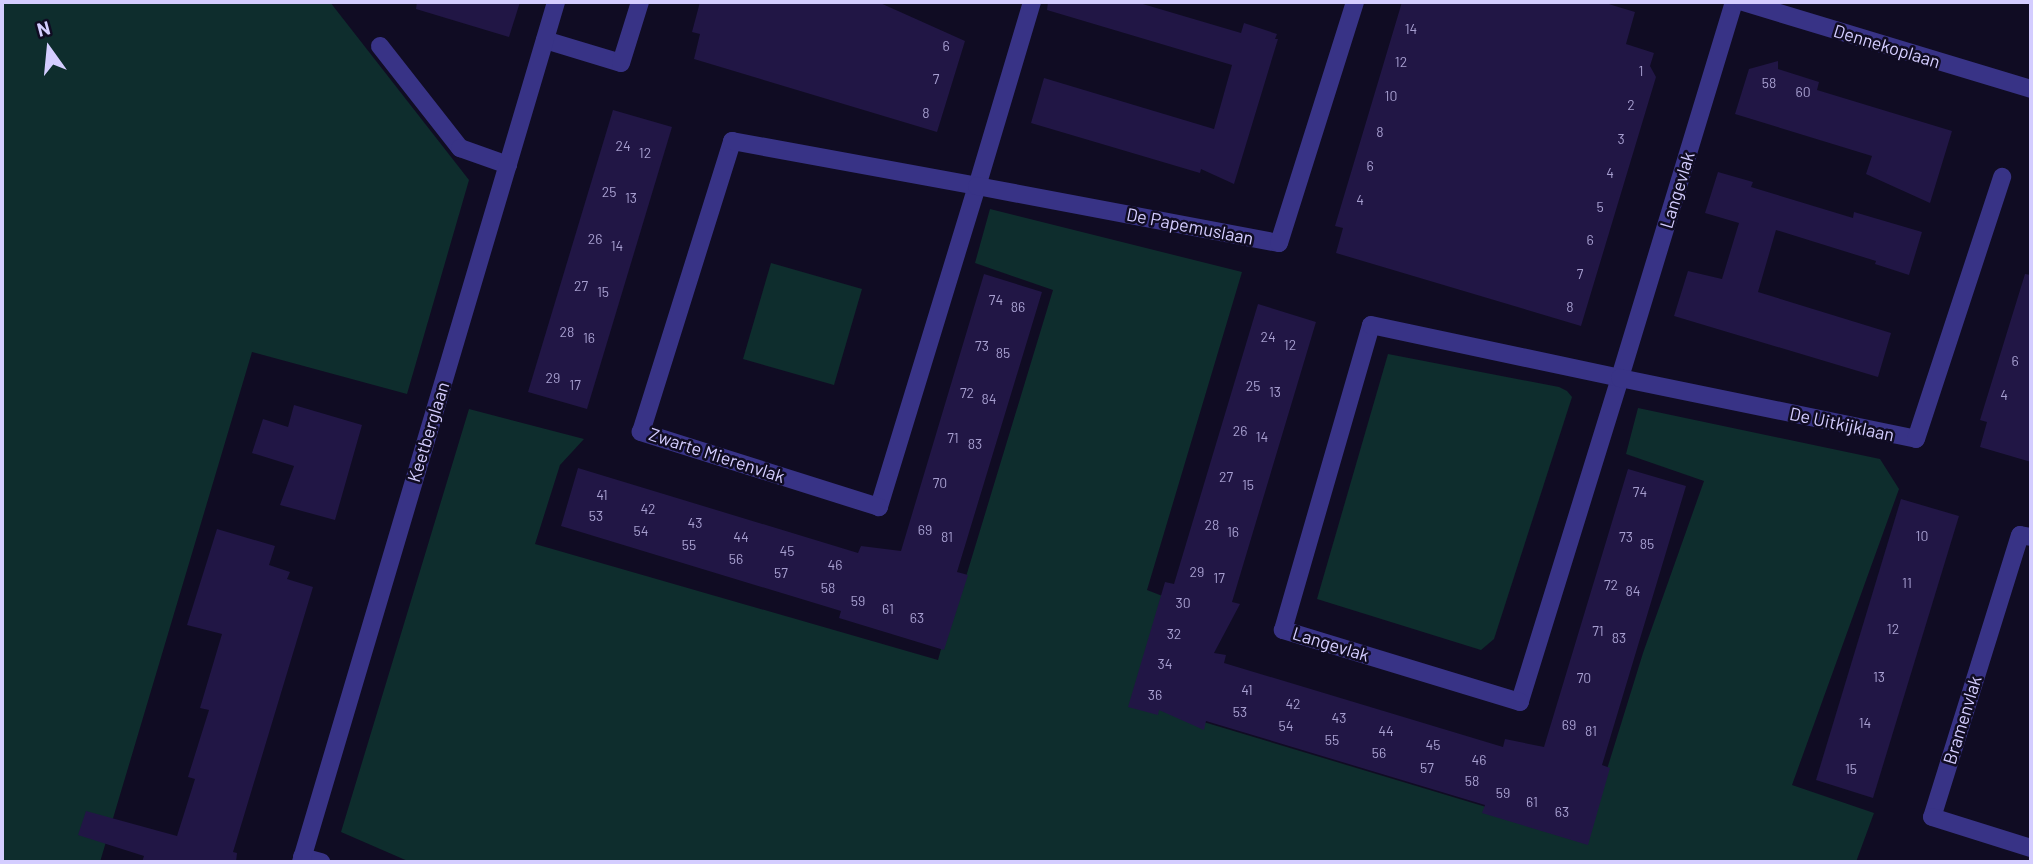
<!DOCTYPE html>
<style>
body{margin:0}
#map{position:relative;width:2033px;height:864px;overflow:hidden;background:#100c23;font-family:Barlow,sans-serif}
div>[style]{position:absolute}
.green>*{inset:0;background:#0e2d2d}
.building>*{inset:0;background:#211645}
.minor>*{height:18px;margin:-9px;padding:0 9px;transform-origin:9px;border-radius:9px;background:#383386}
span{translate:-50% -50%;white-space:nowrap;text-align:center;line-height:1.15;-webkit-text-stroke:5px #100c23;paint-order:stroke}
.number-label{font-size:14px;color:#a79fd0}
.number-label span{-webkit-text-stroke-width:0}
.street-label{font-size:18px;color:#d4cdff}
.frame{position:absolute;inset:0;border:4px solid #d4cdff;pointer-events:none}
.north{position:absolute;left:14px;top:14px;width:70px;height:70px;-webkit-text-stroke:5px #100c23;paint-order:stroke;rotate:345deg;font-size:19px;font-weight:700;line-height:28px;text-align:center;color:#d4cdff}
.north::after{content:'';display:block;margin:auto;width:24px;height:32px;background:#d4cdff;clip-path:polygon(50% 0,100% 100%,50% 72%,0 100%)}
</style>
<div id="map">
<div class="green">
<i style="clip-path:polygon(2px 2px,330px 2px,469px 180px,407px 394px,252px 352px,100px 862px,2px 862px)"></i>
<i style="clip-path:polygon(990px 209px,1242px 272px,1147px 590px,1165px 597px,1137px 702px,1586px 837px,1643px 653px,1704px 481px,1626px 454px,1638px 408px,1880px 459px,1899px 489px,1792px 785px,1874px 813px,1856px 862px,410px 862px,341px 832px,469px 409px,584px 439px,560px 465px,535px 544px,938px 660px,949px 620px,958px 603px,1053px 290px,975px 263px)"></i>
<i style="clip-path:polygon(771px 263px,862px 289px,834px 385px,743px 359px)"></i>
<i style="clip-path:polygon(1388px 354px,1559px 387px,1567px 391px,1572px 397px,1494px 639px,1481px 650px,1317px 599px)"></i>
</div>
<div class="building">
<i style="clip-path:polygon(417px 2px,520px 2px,509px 37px,416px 9px)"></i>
<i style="clip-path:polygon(700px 2px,878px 2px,965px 41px,937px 132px,694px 59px,700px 34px,692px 32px)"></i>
<i style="clip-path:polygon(1048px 2px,1136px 2px,1241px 33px,1244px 23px,1277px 34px,1275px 39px,1278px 39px,1234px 184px,1201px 169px,1200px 173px,1031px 123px,1044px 78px,1214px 129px,1232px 65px,1047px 10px)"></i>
<i style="clip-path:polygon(1402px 2px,1602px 2px,1635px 12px,1626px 44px,1654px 53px,1650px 66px,1656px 77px,1581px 326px,1336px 253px,1343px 228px,1335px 226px)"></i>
<i style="clip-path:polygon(1778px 61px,1778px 69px,1819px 82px,1817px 90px,1952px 131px,1930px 203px,1866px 174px,1872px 156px,1735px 114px,1749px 69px)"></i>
<i style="clip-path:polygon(613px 110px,672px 127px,587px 409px,528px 392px)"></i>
<i style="clip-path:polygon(1718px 172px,1753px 182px,1751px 187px,1853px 218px,1854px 212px,1922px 232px,1909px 275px,1875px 264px,1876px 261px,1776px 230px,1758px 292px,1891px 333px,1878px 377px,1674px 316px,1688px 271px,1722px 279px,1739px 223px,1705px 213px)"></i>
<i style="clip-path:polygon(984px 274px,1042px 292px,957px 572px,968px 575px,944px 650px,839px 618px,841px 611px,561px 526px,578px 468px,858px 553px,861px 546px,901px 551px)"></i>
<i style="clip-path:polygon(2025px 274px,2031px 275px,2031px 462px,1980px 447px,1987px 422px,1980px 420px)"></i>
<i style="clip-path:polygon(1258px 304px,1316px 322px,1232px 602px,1240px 604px,1214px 653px,1226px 655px,1224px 663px,1503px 747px,1505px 739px,1544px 747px,1628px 469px,1686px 486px,1602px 765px,1610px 768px,1588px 845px,1482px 813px,1485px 805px,1206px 721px,1204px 730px,1159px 710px,1158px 715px,1128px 707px,1165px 582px,1174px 584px)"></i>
<i style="clip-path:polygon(294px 405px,362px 425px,335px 520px,280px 505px,294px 466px,252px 453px,263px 419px,288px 427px)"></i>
<i style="clip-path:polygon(1901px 499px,1959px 516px,1873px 798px,1816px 780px)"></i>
<i style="clip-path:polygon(217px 529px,275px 546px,269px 565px,290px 572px,287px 579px,313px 587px,233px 852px,237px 853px,236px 862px,142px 862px,144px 856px,78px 835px,86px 811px,177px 836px,195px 779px,188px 777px,209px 710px,200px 708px,222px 634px,187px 625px)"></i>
</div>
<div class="minor">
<i style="left:1032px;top:2px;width:192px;rotate:106.6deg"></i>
<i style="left:977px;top:186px;width:336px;rotate:107deg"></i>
<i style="left:879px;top:507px;width:250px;rotate:-162.5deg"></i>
<i style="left:641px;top:432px;width:305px;rotate:-72.6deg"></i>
<i style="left:732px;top:141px;width:249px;rotate:10.4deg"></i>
<i style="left:977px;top:186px;width:307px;rotate:10.7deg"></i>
<i style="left:1279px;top:243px;width:253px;rotate:-72.5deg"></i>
<i style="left:1734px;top:2px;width:393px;rotate:106.9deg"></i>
<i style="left:1620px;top:378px;width:339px;rotate:107.2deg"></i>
<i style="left:1520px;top:702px;width:248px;rotate:-163.1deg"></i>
<i style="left:1283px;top:630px;width:317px;rotate:-73.9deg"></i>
<i style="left:1371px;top:325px;width:255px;rotate:12deg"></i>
<i style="left:1620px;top:378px;width:302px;rotate:11.6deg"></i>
<i style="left:1916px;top:439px;width:276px;rotate:-71.8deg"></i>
<i style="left:1743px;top:2px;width:301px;rotate:16.8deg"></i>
<i style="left:545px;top:40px;width:79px;rotate:16.8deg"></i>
<i style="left:621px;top:63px;width:64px;rotate:-72.7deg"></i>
<i style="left:380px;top:46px;width:130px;rotate:51.9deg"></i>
<i style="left:460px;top:148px;width:51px;rotate:19.5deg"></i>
<i style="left:2031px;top:537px;width:11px;rotate:-170deg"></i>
<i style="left:2020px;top:535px;width:295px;rotate:107.3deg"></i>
<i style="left:1932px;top:817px;width:104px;rotate:17.4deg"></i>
<i style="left:302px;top:857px;width:20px;rotate:15deg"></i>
<i style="left:301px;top:862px;width:897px;rotate:-73.48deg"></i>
</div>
<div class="number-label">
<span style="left:1411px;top:29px">14</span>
<span style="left:946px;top:46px">6</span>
<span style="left:1401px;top:62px">12</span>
<span style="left:1641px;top:71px">1</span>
<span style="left:936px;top:79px">7</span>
<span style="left:1769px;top:83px">58</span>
<span style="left:1803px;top:92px">60</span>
<span style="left:1391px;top:96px">10</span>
<span style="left:1631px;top:105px">2</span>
<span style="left:926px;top:113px">8</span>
<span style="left:1380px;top:132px">8</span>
<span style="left:1621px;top:139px">3</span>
<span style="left:623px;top:146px">24</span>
<span style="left:645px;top:153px">12</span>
<span style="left:1370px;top:166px">6</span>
<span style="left:1610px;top:173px">4</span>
<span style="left:609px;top:192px">25</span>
<span style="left:631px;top:198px">13</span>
<span style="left:1360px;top:200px">4</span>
<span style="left:1600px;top:207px">5</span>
<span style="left:595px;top:239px">26</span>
<span style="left:1590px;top:240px">6</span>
<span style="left:617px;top:246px">14</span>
<span style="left:1580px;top:274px">7</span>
<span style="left:581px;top:286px">27</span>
<span style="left:603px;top:292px">15</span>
<span style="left:996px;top:300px">74</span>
<span style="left:1018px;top:307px">86</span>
<span style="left:1570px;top:307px">8</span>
<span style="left:567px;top:332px">28</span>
<span style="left:1268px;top:337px">24</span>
<span style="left:589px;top:338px">16</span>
<span style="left:1290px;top:345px">12</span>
<span style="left:982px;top:346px">73</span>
<span style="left:1003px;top:353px">85</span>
<span style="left:2015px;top:361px">6</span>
<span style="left:553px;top:378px">29</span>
<span style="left:575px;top:385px">17</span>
<span style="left:1253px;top:386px">25</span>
<span style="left:1275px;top:392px">13</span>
<span style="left:967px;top:393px">72</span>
<span style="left:2004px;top:395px">4</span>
<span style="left:989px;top:399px">84</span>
<span style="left:1240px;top:431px">26</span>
<span style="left:1262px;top:437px">14</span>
<span style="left:953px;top:438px">71</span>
<span style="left:975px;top:444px">83</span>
<span style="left:1226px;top:477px">27</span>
<span style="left:940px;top:483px">70</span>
<span style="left:1248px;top:485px">15</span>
<span style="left:1640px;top:492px">74</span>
<span style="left:602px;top:495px">41</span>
<span style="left:648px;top:509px">42</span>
<span style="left:596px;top:516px">53</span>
<span style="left:695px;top:523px">43</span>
<span style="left:1212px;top:525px">28</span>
<span style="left:925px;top:530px">69</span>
<span style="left:641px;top:531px">54</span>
<span style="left:1233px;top:532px">16</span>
<span style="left:1922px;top:536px">10</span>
<span style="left:741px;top:537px">44</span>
<span style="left:947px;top:537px">81</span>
<span style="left:1626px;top:537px">73</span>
<span style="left:1647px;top:544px">85</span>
<span style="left:689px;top:545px">55</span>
<span style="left:787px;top:551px">45</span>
<span style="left:736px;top:559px">56</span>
<span style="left:835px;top:565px">46</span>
<span style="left:1197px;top:572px">29</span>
<span style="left:781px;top:573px">57</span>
<span style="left:1219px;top:578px">17</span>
<span style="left:1907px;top:583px">11</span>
<span style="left:1611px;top:585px">72</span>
<span style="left:828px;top:588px">58</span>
<span style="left:1633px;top:591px">84</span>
<span style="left:858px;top:601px">59</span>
<span style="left:1183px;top:603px">30</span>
<span style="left:888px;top:609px">61</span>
<span style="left:917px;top:618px">63</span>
<span style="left:1893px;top:629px">12</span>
<span style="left:1598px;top:631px">71</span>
<span style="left:1174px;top:634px">32</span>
<span style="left:1619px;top:638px">83</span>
<span style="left:1165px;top:664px">34</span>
<span style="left:1879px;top:677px">13</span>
<span style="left:1584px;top:678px">70</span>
<span style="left:1247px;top:690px">41</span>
<span style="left:1155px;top:695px">36</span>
<span style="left:1293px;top:704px">42</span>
<span style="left:1240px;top:712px">53</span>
<span style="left:1339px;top:718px">43</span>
<span style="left:1865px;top:723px">14</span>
<span style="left:1569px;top:725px">69</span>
<span style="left:1286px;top:726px">54</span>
<span style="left:1386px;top:731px">44</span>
<span style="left:1591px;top:731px">81</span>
<span style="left:1332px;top:740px">55</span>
<span style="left:1433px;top:745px">45</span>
<span style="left:1379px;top:753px">56</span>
<span style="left:1479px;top:760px">46</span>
<span style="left:1427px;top:768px">57</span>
<span style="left:1851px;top:769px">15</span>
<span style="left:1472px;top:781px">58</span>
<span style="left:1503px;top:793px">59</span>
<span style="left:1532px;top:802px">61</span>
<span style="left:1562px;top:812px">63</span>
</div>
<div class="street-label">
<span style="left:1887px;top:46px;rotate:17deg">Dennekoplaan</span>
<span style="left:1677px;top:190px;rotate:-73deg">Langevlak</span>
<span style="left:1190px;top:226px;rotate:11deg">De Papemuslaan</span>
<span style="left:1842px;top:424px;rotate:12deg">De Uitkijklaan</span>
<span style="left:428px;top:432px;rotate:-73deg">Keetberglaan</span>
<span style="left:717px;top:455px;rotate:18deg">Zwarte Mierenvlak</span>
<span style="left:1331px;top:644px;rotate:17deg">Langevlak</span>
<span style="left:1962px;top:720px;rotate:-73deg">Bramenvlak</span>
</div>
<div class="frame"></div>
<div class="north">N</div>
</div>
